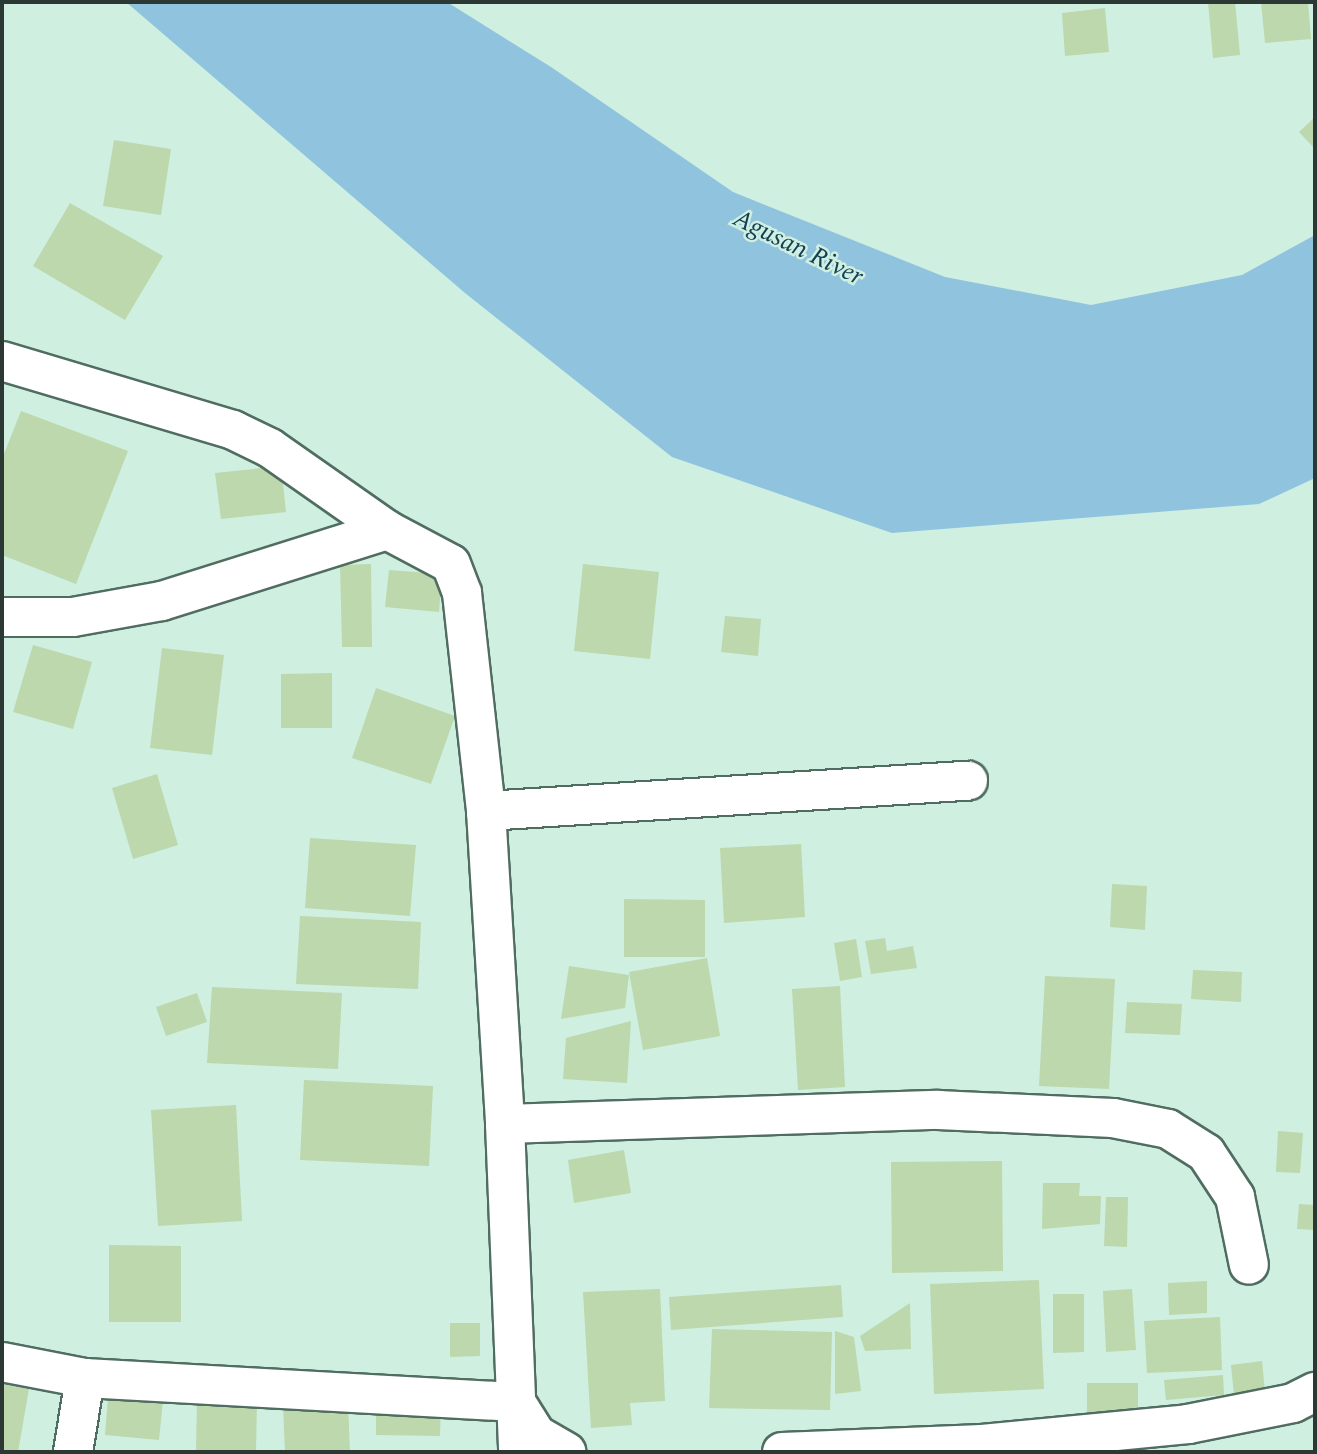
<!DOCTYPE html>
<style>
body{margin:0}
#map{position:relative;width:1317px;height:1454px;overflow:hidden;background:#cfefe1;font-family:Spectral,serif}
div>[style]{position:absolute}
.water>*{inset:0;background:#8fc3de}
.building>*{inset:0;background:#bcd8ac}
.roads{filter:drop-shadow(2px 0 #516d61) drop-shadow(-2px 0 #516d61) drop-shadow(0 2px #516d61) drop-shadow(0 -2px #516d61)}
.street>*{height:38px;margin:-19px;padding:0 19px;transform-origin:19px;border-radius:19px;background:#fff}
span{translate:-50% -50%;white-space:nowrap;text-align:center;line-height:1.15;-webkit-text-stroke:5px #cfefe1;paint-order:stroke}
.water-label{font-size:26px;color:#154054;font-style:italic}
.frame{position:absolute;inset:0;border:4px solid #2c3833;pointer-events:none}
</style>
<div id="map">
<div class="water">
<i style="clip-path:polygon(126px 2px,447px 2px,551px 67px,733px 192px,945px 277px,1091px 305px,1242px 275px,1315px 235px,1315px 478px,1259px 504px,892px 533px,672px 457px,465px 293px)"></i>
</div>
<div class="building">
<i style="clip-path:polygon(1208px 2px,1235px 2px,1240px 55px,1213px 58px)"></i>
<i style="clip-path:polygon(1261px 2px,1308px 2px,1311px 39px,1265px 43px)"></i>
<i style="clip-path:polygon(1105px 8px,1109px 52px,1065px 56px,1062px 13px)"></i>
<i style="clip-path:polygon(1315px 117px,1315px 149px,1299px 132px)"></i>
<i style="clip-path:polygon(114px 140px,171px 149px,161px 215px,103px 206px)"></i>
<i style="clip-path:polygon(70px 203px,163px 256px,125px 320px,33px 266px)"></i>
<i style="clip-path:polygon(21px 411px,128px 451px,76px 584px,2px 555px,2px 459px)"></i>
<i style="clip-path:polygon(281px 466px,286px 512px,221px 519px,215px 473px)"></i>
<i style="clip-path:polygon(371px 564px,372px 647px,342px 647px,340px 565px)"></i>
<i style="clip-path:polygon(583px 564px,659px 572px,650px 659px,574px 651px)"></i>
<i style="clip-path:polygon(389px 570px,442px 574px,439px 612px,385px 607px)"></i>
<i style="clip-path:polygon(725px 616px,761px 619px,758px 656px,721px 652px)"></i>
<i style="clip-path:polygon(33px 645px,92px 662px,73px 729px,13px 712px)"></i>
<i style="clip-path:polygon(162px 648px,224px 655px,212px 755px,150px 748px)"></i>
<i style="clip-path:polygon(332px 673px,332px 728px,281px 728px,281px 674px)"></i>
<i style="clip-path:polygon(376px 688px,455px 716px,431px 784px,352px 758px)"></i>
<i style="clip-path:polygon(157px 774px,178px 845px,133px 859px,112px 788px)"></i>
<i style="clip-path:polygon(310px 838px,416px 845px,410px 916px,305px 908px)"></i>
<i style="clip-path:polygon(801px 844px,805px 917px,724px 923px,720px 848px)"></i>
<i style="clip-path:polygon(1112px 884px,1147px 886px,1145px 930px,1110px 927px)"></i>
<i style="clip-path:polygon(624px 899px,705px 900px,705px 957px,624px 957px)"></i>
<i style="clip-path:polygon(300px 916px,421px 922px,418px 989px,296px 984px)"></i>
<i style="clip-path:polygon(885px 938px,887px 951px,913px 946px,917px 968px,871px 974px,865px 941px)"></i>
<i style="clip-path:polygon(856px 939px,862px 977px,840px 981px,834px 943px)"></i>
<i style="clip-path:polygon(707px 958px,720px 1036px,643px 1050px,629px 972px)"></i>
<i style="clip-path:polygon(569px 966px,629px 975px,625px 1008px,561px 1019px)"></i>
<i style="clip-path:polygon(1193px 970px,1242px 972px,1241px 1002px,1191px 999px)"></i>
<i style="clip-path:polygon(1045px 976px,1115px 979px,1109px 1089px,1039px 1086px)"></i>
<i style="clip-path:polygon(840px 986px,845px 1087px,798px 1090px,792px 989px)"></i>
<i style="clip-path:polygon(212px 987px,342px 993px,338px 1069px,207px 1063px)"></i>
<i style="clip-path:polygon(197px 993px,207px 1022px,166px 1036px,156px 1007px)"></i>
<i style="clip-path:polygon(1127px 1002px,1182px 1004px,1180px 1035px,1125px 1033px)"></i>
<i style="clip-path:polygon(631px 1021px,627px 1083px,563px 1079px,566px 1038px)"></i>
<i style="clip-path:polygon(304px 1080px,433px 1086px,429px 1166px,300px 1160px)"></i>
<i style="clip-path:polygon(236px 1105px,242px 1221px,158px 1226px,151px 1110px)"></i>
<i style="clip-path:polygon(1278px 1131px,1303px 1133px,1300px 1173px,1276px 1172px)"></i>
<i style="clip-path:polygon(624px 1150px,631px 1193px,574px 1203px,568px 1160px)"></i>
<i style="clip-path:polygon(1002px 1161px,1003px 1271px,892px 1273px,891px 1162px)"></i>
<i style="clip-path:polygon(1043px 1183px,1080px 1183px,1079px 1196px,1101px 1196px,1100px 1224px,1042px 1229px)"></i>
<i style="clip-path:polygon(1106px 1197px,1128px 1197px,1127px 1247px,1104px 1246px)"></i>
<i style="clip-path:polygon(1299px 1204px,1315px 1205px,1315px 1230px,1297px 1229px)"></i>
<i style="clip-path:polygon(109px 1245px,181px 1246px,181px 1322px,109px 1322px)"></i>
<i style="clip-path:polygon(1039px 1280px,1044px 1389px,934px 1394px,930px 1284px)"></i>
<i style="clip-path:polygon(1207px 1281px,1207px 1313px,1169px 1315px,1168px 1283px)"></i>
<i style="clip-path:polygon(841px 1285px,843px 1317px,671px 1330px,669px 1297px)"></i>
<i style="clip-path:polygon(660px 1289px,665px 1401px,630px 1403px,632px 1425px,591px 1428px,583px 1292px)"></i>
<i style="clip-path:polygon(1132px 1289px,1136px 1350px,1106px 1352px,1103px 1291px)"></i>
<i style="clip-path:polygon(1053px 1294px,1084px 1294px,1084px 1352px,1053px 1353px)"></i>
<i style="clip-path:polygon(910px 1303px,911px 1349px,865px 1351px,860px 1336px)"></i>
<i style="clip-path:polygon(1220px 1317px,1222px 1370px,1147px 1373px,1144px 1321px)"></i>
<i style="clip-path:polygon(450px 1323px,480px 1323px,480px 1356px,450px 1357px)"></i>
<i style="clip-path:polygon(712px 1329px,832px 1332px,830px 1410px,709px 1408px)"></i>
<i style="clip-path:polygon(835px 1331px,854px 1337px,861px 1391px,835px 1394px)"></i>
<i style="clip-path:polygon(1262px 1361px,1265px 1392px,1234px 1396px,1231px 1365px)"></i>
<i style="clip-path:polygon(1223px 1375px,1224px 1395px,1166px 1400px,1164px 1380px)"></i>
<i style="clip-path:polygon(1087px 1383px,1138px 1383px,1138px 1412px,1087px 1412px)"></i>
<i style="clip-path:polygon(2px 1384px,29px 1389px,18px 1452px,2px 1452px)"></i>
<i style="clip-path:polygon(109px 1385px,164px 1390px,159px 1440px,105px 1435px)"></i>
<i style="clip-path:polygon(197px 1397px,257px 1397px,256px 1452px,196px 1452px)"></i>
<i style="clip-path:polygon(376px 1402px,441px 1403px,440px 1436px,376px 1435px)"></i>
<i style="clip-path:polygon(348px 1403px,350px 1452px,285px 1452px,283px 1406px)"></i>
</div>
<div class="roads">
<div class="street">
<i style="left:2px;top:361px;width:241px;rotate:16.6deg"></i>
<i style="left:233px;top:430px;width:41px;rotate:25.9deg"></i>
<i style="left:270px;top:448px;width:143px;rotate:35deg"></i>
<i style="left:387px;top:530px;width:72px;rotate:28deg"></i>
<i style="left:451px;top:564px;width:31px;rotate:69deg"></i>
<i style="left:462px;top:593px;width:219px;rotate:83.7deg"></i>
<i style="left:486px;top:811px;width:314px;rotate:86.5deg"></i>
<i style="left:505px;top:1124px;width:328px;rotate:87.7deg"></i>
<i style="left:2px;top:617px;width:71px"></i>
<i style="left:73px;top:617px;width:90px;rotate:-10.2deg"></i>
<i style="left:162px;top:601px;width:236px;rotate:-17.5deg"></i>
<i style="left:486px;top:811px;width:483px;rotate:-3.6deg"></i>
<i style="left:505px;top:1124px;width:433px;rotate:-1.9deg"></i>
<i style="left:938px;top:1110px;width:175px;rotate:2.6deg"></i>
<i style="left:1113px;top:1118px;width:56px;rotate:11.3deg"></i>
<i style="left:1168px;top:1129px;width:45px;rotate:32.3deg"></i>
<i style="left:1206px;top:1153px;width:53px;rotate:56.6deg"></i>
<i style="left:1235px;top:1197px;width:69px;rotate:78.4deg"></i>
<i style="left:2px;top:1362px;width:85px;rotate:10.9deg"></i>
<i style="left:85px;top:1378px;width:432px;rotate:3.2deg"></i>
<i style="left:516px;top:1402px;width:39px;rotate:58deg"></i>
<i style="left:537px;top:1435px;width:34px;rotate:30deg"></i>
<i style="left:73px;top:1452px;width:75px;rotate:-80.8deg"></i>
<i style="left:782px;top:1452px;width:200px;rotate:-2.3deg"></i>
<i style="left:982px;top:1444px;width:207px;rotate:-5.5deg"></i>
<i style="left:1188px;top:1424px;width:107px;rotate:-11.3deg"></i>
<i style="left:1293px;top:1403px;width:25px;rotate:-27deg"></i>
</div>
</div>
<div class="water-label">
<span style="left:798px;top:248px;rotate:26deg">Agusan River</span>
</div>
<div class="frame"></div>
</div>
